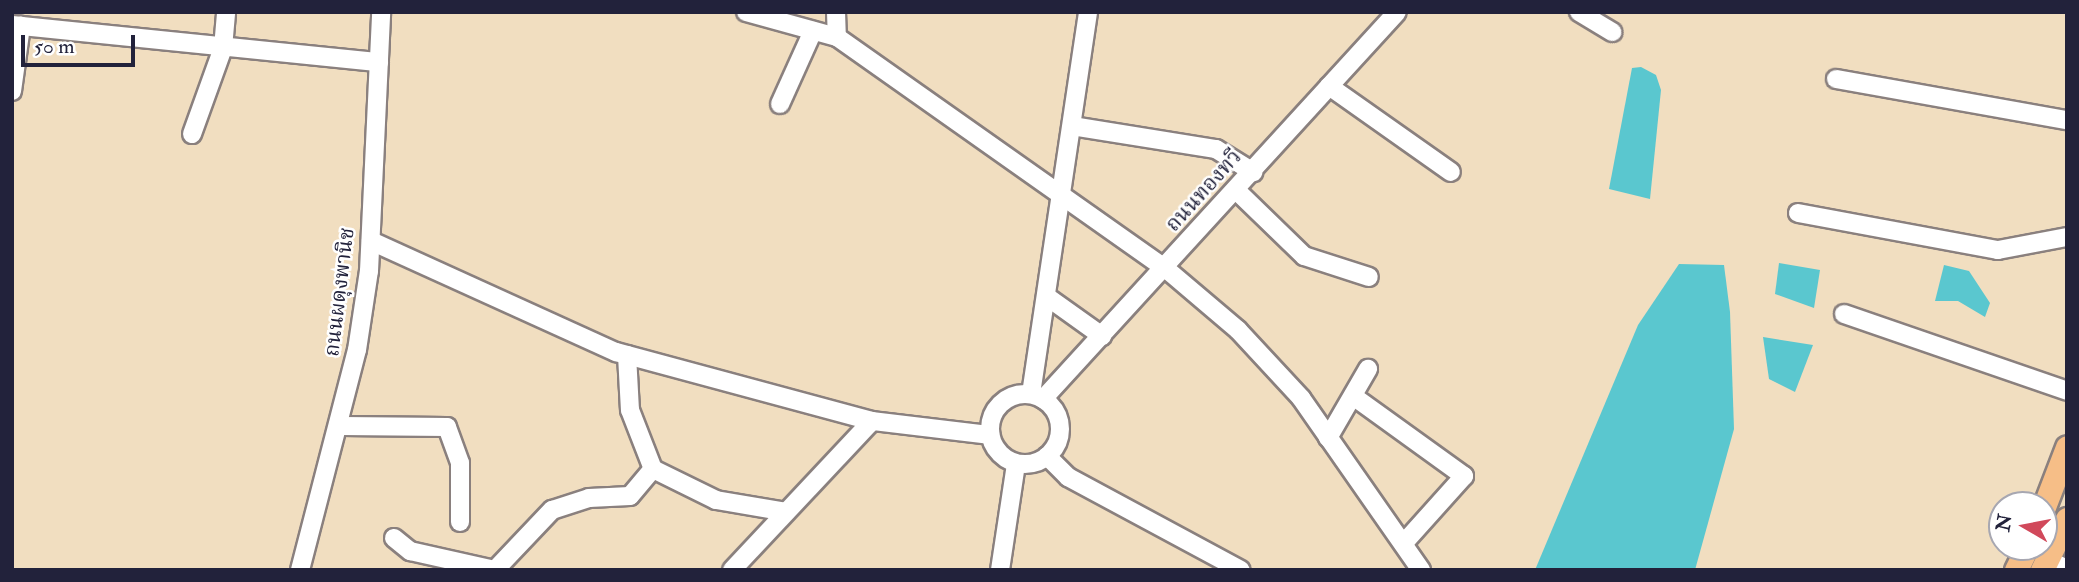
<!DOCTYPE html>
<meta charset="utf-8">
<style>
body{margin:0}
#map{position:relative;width:2079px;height:582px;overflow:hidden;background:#f1dec0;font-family:"IM FELL Double Pica","Noto Serif Thai",serif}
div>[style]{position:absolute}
.water>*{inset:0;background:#5ac7cf}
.roads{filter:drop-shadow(2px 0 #8a807e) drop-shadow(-2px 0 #8a807e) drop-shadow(0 2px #8a807e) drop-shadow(0 -2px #8a807e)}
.minor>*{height:18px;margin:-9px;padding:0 9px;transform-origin:9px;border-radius:9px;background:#fff}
.minor>.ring{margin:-9px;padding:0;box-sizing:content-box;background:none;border:18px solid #fff;border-radius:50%}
.major>*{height:23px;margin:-11.5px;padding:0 11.5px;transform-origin:11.5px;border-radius:11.5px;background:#f6be87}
span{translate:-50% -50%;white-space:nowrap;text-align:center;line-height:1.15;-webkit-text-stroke:5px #fff;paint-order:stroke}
.street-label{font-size:21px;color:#22223b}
.frame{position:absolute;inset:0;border:14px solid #22223b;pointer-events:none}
.north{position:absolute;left:1988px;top:491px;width:70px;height:70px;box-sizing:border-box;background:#fff;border:2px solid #a7a7b1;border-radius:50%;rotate:280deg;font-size:19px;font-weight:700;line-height:28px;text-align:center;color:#22223b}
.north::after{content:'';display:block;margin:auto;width:24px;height:32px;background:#d1495b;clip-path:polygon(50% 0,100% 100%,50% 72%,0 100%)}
.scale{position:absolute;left:21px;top:35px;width:114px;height:32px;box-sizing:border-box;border:4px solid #22223b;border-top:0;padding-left:9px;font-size:21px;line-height:24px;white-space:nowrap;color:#22223b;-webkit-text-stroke:5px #fff;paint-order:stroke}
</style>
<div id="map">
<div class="water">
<i style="clip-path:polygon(1641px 67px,1656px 75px,1661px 90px,1650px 199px,1609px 189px,1632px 68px)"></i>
<i style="clip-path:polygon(1779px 263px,1820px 270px,1814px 308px,1775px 294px)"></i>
<i style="clip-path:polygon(1679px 264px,1724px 265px,1730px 312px,1734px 429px,1695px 570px,1535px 570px,1638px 325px)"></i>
<i style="clip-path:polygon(1944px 265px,1969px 271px,1990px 303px,1985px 317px,1958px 301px,1935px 301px)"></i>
<i style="clip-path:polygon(1763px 337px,1813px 345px,1795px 392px,1769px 379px)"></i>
</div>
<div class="roads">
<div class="minor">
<i style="left:746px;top:12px;width:94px;rotate:15.4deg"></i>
<i style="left:837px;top:37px;width:401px;rotate:35.2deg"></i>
<i style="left:1165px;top:268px;width:96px;rotate:40.3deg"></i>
<i style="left:1238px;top:330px;width:93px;rotate:47.2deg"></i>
<i style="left:1301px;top:398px;width:210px;rotate:55.1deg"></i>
<i style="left:836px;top:12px;width:25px;rotate:88deg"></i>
<i style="left:1579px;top:12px;width:39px;rotate:31deg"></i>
<i style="left:12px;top:25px;width:369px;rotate:5.8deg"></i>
<i style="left:1836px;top:79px;width:235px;rotate:10.1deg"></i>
<i style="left:1329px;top:86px;width:149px;rotate:35.2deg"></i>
<i style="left:12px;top:91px;width:66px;rotate:-82.1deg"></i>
<i style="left:780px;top:104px;width:80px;rotate:-65.7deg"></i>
<i style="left:1072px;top:126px;width:146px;rotate:9.1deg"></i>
<i style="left:1216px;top:149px;width:44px;rotate:31.9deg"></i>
<i style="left:192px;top:134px;width:91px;rotate:-70.2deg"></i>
<i style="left:223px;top:48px;width:36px;rotate:-85deg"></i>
<i style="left:1236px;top:190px;width:95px;rotate:44.1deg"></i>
<i style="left:1304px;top:256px;width:68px;rotate:17.9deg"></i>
<i style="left:1798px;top:213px;width:203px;rotate:10.5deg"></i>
<i style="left:1998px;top:250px;width:70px;rotate:-10.7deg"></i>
<i style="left:371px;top:241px;width:269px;rotate:24.4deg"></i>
<i style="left:616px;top:352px;width:265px;rotate:15.1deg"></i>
<i style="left:872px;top:421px;width:119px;rotate:6.8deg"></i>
<i style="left:1046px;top:296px;width:69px;rotate:35.5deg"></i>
<i style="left:1844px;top:314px;width:236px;rotate:19deg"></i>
<i style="left:627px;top:355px;width:55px;rotate:86.9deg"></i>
<i style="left:630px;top:410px;width:63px;rotate:68.7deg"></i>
<i style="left:653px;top:469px;width:70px;rotate:26.2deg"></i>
<i style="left:716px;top:500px;width:71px;rotate:9.7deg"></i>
<i style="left:1031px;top:394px;width:386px;rotate:-81.5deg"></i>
<i class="ring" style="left:990px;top:394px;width:52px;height:52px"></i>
<i style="left:1353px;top:396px;width:137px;rotate:35.8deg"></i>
<i style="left:1464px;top:476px;width:91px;rotate:131.9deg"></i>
<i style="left:1043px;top:399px;width:524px;rotate:-47.55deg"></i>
<i style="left:342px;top:426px;width:105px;rotate:0.5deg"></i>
<i style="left:447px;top:427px;width:38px;rotate:70deg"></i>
<i style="left:460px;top:463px;width:59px;rotate:90deg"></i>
<i style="left:1328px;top:438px;width:80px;rotate:-59.9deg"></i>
<i style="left:1047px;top:456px;width:30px;rotate:45deg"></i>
<i style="left:1068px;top:477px;width:196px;rotate:28.3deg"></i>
<i style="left:394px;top:538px;width:21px;rotate:39deg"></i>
<i style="left:410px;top:551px;width:87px;rotate:12.6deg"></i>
<i style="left:2047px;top:559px;width:22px;rotate:27deg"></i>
<i style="left:300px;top:570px;width:227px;rotate:-75.5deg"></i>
<i style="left:357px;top:350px;width:80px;rotate:-81.4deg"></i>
<i style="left:369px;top:271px;width:259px;rotate:-87.3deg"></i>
<i style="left:495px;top:570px;width:83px;rotate:-46.5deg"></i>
<i style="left:552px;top:510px;width:39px;rotate:-18deg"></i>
<i style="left:589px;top:498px;width:41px;rotate:-2.8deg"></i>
<i style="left:630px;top:496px;width:35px;rotate:-50deg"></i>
<i style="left:732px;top:570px;width:204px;rotate:-46.8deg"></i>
<i style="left:1000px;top:570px;width:107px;rotate:-81.4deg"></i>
</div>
<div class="major">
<i style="left:2044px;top:507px;width:64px;rotate:-69deg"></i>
<i style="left:2016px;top:570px;width:25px;rotate:-64deg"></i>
<i style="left:2042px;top:570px;width:57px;rotate:-63.9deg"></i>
</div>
</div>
<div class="street-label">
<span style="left:1204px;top:191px;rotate:-48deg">ถนนทองทวี</span>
<span style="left:340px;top:292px;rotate:-83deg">ถนนผดุงพานิช</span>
</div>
<div class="frame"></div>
<div class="north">N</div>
<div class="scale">50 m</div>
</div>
